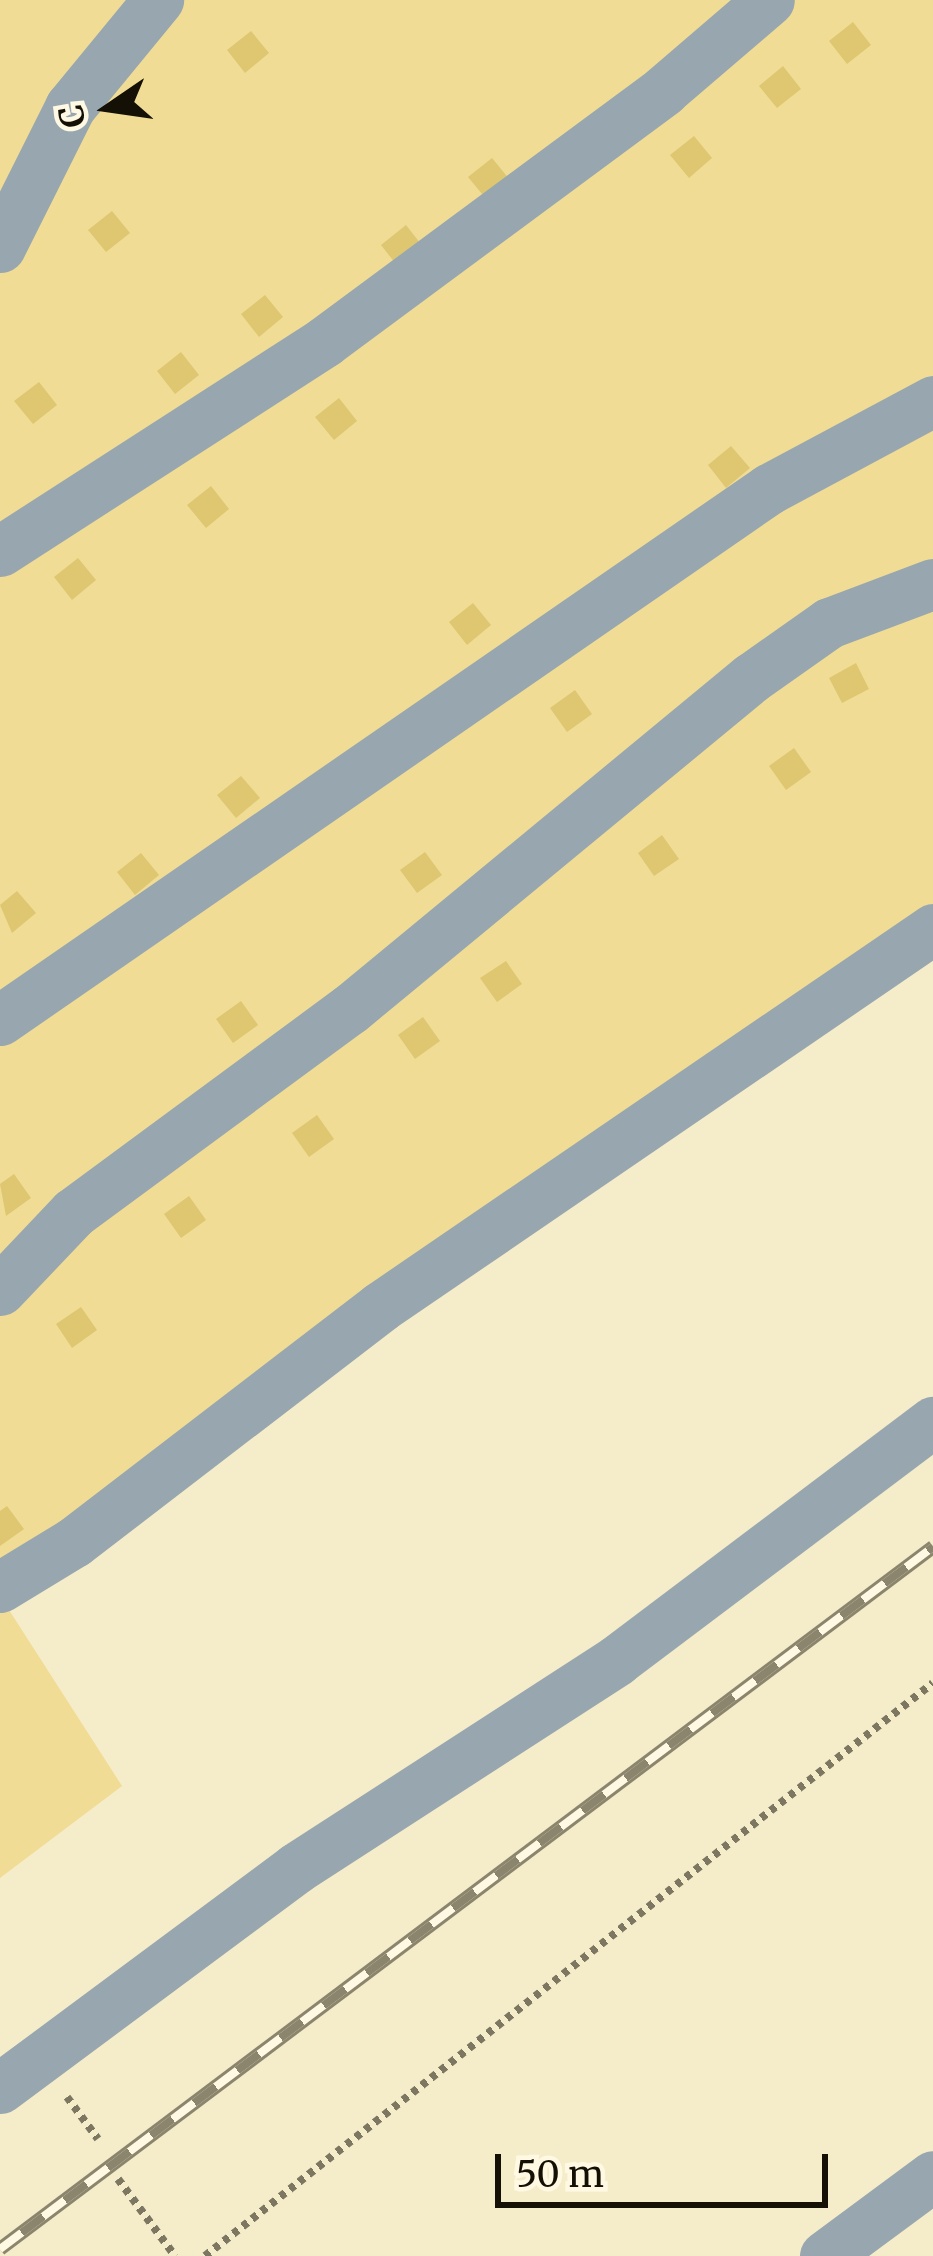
<!DOCTYPE html>
<meta charset="utf-8">
<style>
body{margin:0}
#map{position:relative;width:933px;height:2256px;overflow:hidden;background:#f5ecc9;font-family:Merriweather,serif}
div>[style]{position:absolute}
.green>*{inset:0;background:#f0dc95}
.building>*{inset:0;background:#dec770}
.path>*{height:8px;margin-top:-4px;transform-origin:0;background:repeating-linear-gradient(90deg,#7d7761 0 6px,transparent 0 12px)}
.minor>*{height:51px;margin:-25.5px;padding:0 25.5px;transform-origin:25.5px;border-radius:25.5px;background:#98a7af}
.rail>*{height:14px;margin-top:-7px;transform-origin:0;background:repeating-linear-gradient(90deg,#fff9e4 0 27px,#8c856e 0 54px);box-sizing:border-box;border-block:3px solid #8c856e}
span{translate:-50% -50%;white-space:nowrap;text-align:center;line-height:1.15;-webkit-text-stroke:9px #fff9e4;paint-order:stroke}
.north{position:absolute;left:48px;top:48px;width:120px;height:120px;-webkit-text-stroke:9px #fff9e4;paint-order:stroke;rotate:257deg;font-size:33px;font-weight:700;line-height:48px;text-align:center;color:#141005}
.north::after{content:'';display:block;margin:auto;width:42px;height:54px;background:#141005;clip-path:polygon(50% 0,100% 100%,50% 72%,0 100%)}
.scale{position:absolute;left:495px;top:2154px;width:333px;height:54px;box-sizing:border-box;border:6px solid #141005;border-top:0;padding-left:15px;font-size:36px;line-height:42px;white-space:nowrap;color:#141005;-webkit-text-stroke:9px #fff9e4;paint-order:stroke}
</style>
<div id="map">
<div class="green">
<i style="clip-path:polygon(0 0,933px 0,933px 945px,455px 1273px,9px 1610px,122px 1786px,0 1878px)"></i>
</div>
<div class="building">
<i style="clip-path:polygon(853px 22px,871px 45px,847px 64px,829px 41px)"></i>
<i style="clip-path:polygon(251px 31px,269px 53px,245px 73px,227px 50px)"></i>
<i style="clip-path:polygon(783px 66px,801px 89px,777px 108px,759px 86px)"></i>
<i style="clip-path:polygon(694px 136px,712px 158px,689px 178px,670px 155px)"></i>
<i style="clip-path:polygon(492px 158px,510px 180px,487px 200px,468px 177px)"></i>
<i style="clip-path:polygon(112px 211px,130px 233px,106px 252px,88px 230px)"></i>
<i style="clip-path:polygon(406px 225px,424px 248px,399px 268px,381px 245px)"></i>
<i style="clip-path:polygon(265px 295px,283px 317px,259px 337px,241px 314px)"></i>
<i style="clip-path:polygon(181px 352px,199px 375px,175px 394px,157px 371px)"></i>
<i style="clip-path:polygon(39px 382px,57px 405px,33px 424px,14px 401px)"></i>
<i style="clip-path:polygon(339px 398px,357px 421px,334px 440px,315px 417px)"></i>
<i style="clip-path:polygon(731px 446px,750px 468px,726px 488px,708px 465px)"></i>
<i style="clip-path:polygon(211px 486px,229px 509px,206px 528px,187px 505px)"></i>
<i style="clip-path:polygon(78px 558px,96px 580px,72px 600px,54px 577px)"></i>
<i style="clip-path:polygon(473px 603px,491px 625px,467px 645px,449px 622px)"></i>
<i style="clip-path:polygon(856px 663px,869px 689px,842px 703px,829px 678px)"></i>
<i style="clip-path:polygon(575px 690px,592px 714px,567px 732px,550px 708px)"></i>
<i style="clip-path:polygon(794px 748px,811px 772px,786px 790px,769px 766px)"></i>
<i style="clip-path:polygon(241px 776px,260px 798px,236px 818px,217px 795px)"></i>
<i style="clip-path:polygon(662px 835px,679px 859px,654px 876px,638px 853px)"></i>
<i style="clip-path:polygon(425px 852px,442px 875px,417px 893px,400px 870px)"></i>
<i style="clip-path:polygon(141px 853px,159px 875px,135px 895px,117px 872px)"></i>
<i style="clip-path:polygon(17px 891px,36px 913px,12px 933px,0 905px)"></i>
<i style="clip-path:polygon(506px 961px,522px 984px,497px 1002px,480px 978px)"></i>
<i style="clip-path:polygon(241px 1001px,258px 1025px,233px 1043px,216px 1019px)"></i>
<i style="clip-path:polygon(423px 1017px,440px 1041px,415px 1059px,398px 1035px)"></i>
<i style="clip-path:polygon(317px 1115px,334px 1139px,309px 1157px,292px 1133px)"></i>
<i style="clip-path:polygon(14px 1174px,31px 1198px,6px 1216px,0 1184px)"></i>
<i style="clip-path:polygon(189px 1196px,206px 1220px,181px 1238px,164px 1214px)"></i>
<i style="clip-path:polygon(81px 1307px,97px 1330px,72px 1348px,56px 1324px)"></i>
<i style="clip-path:polygon(7px 1506px,24px 1529px,0 1546px,0 1511px)"></i>
</div>
<div class="path">
<i style="left:67px;top:2097px;width:52px;rotate:53.6deg"></i>
<i style="left:118px;top:2179px;width:96px;rotate:53.5deg"></i>
<i style="left:205px;top:2256px;width:926px;rotate:-38.21deg"></i>
</div>
<div class="minor">
<i style="left:0;top:247px;width:157px;rotate:-63.4deg"></i>
<i style="left:70px;top:107px;width:139px;rotate:-50.6deg"></i>
<i style="left:0;top:551px;width:386px;rotate:-32.8deg"></i>
<i style="left:324px;top:342px;width:423px;rotate:-36.5deg"></i>
<i style="left:664px;top:90px;width:138px;rotate:-40.6deg"></i>
<i style="left:0;top:1020px;width:935px;rotate:-34.63deg"></i>
<i style="left:769px;top:489px;width:186px;rotate:-28.2deg"></i>
<i style="left:0;top:1290px;width:106px;rotate:-46.5deg"></i>
<i style="left:73px;top:1213px;width:344px;rotate:-36.4deg"></i>
<i style="left:350px;top:1009px;width:520px;rotate:-39.54deg"></i>
<i style="left:751px;top:678px;width:95px;rotate:-35.2deg"></i>
<i style="left:829px;top:623px;width:111px;rotate:-20.6deg"></i>
<i style="left:0;top:1587px;width:87px;rotate:-31.3deg"></i>
<i style="left:74px;top:1542px;width:386px;rotate:-37.5deg"></i>
<i style="left:380px;top:1307px;width:670px;rotate:-34.35deg"></i>
<i style="left:0;top:2088px;width:369px;rotate:-36.6deg"></i>
<i style="left:296px;top:1868px;width:382px;rotate:-32.9deg"></i>
<i style="left:617px;top:1660px;width:396px;rotate:-37deg"></i>
<i style="left:825px;top:2256px;width:134px;rotate:-36.5deg"></i>
</div>
<div class="rail">
<i style="left:0;top:2249px;width:1168px;rotate:-36.96deg"></i>
</div>
<div class="north">С</div>
<div class="scale">50 m</div>
</div>
